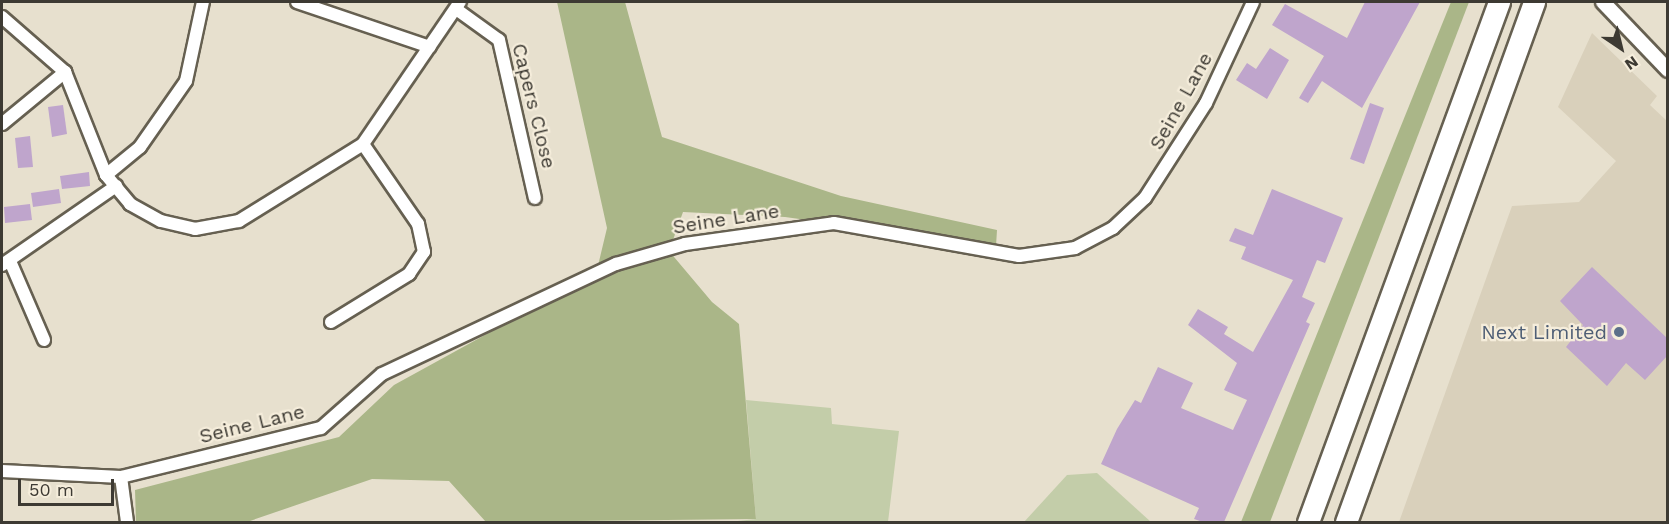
<!DOCTYPE html>
<style>
body{margin:0}
#map{position:relative;width:1669px;height:524px;overflow:hidden;background:#e7e0ce;font-family:"Work Sans",sans-serif}
div>[style]{position:absolute}
.commercial>*{inset:0;background:#d9d0bb}
.green>*{inset:0;background:#c3cda9}
.forest>*{inset:0;background:#aab688}
.building>*{inset:0;background:#bfa5cc}
.roads{filter:drop-shadow(2px 0 #666051) drop-shadow(-2px 0 #666051) drop-shadow(0 2px #666051) drop-shadow(0 -2px #666051)}
.minor>*{height:12px;margin:-6px;padding:0 6px;transform-origin:6px;border-radius:6px;background:#fff}
.tertiary>*{height:14px;margin:-7px;padding:0 7px;transform-origin:7px;border-radius:7px;background:#fff}
.motorway>*{height:21px;margin:-10.5px;padding:0 10.5px;transform-origin:10.5px;border-radius:10.5px;background:#fff}
.dots>*{width:16px;height:16px;translate:-50% -50%;box-sizing:border-box;border:3px solid #f5eddb;border-radius:50%}
span{translate:-50% -50%;white-space:nowrap;text-align:center;line-height:1.15;-webkit-text-stroke:4.5px #f5eddb;paint-order:stroke}
.street-label{font-size:20px;color:#3d3a33}
.service-label{font-size:20px;color:#4e5e75}
.right{translate:-100% -50%;text-align:right}
.frame{position:absolute;inset:0;border:3px solid #3d3a33;pointer-events:none}
.north{position:absolute;left:1591px;top:18px;width:60px;height:60px;-webkit-text-stroke:4px #f5eddb;paint-order:stroke;rotate:145deg;font-size:16px;font-weight:700;line-height:24px;text-align:center;color:#3d3a33}
.north::after{content:'';display:block;margin:auto;width:21px;height:27px;background:#3d3a33;clip-path:polygon(50% 0,100% 100%,50% 72%,0 100%)}
.scale{position:absolute;left:18px;top:479px;width:96px;height:27px;box-sizing:border-box;border:3px solid #3d3a33;border-top:0;padding-left:8px;font-size:18px;line-height:21px;white-space:nowrap;color:#3d3a33;-webkit-text-stroke:4px #f5eddb;paint-order:stroke}
</style>
<div id="map">
<div class="commercial">
<i style="clip-path:polygon(1592px 33px,1657px 96px,1650px 105px,1667px 121px,1667px 522px,1399px 522px,1512px 206px,1579px 202px,1616px 161px,1558px 107px)"></i>
</div>
<div class="green">
<i style="clip-path:polygon(746px 400px,831px 408px,832px 424px,899px 431px,888px 522px,728px 522px,756px 519px)"></i>
<i style="clip-path:polygon(1097px 473px,1151px 522px,1024px 522px,1067px 475px)"></i>
</div>
<div class="forest">
<i style="clip-path:polygon(557px 2px,625px 2px,662px 137px,841px 196px,997px 230px,996px 246px,785px 217px,683px 212px,669px 251px,712px 302px,739px 324px,756px 519px,486px 522px,449px 481px,372px 479px,247px 522px,136px 522px,135px 490px,339px 437px,394px 385px,596px 274px,607px 228px)"></i>
<i style="clip-path:polygon(1451px 2px,1469px 2px,1270px 522px,1241px 522px)"></i>
</div>
<div class="building">
<i style="clip-path:polygon(1365px 2px,1420px 2px,1362px 108px,1322px 81px,1308px 103px,1299px 98px,1324px 56px,1272px 25px,1285px 4px,1347px 38px)"></i>
<i style="clip-path:polygon(1270px 48px,1289px 60px,1267px 99px,1236px 80px,1247px 63px,1256px 69px)"></i>
<i style="clip-path:polygon(1370px 103px,1384px 108px,1364px 164px,1350px 159px)"></i>
<i style="clip-path:polygon(63px 105px,67px 134px,52px 137px,48px 107px)"></i>
<i style="clip-path:polygon(30px 136px,33px 167px,18px 168px,15px 138px)"></i>
<i style="clip-path:polygon(89px 172px,90px 186px,62px 189px,60px 176px)"></i>
<i style="clip-path:polygon(59px 189px,61px 203px,33px 207px,31px 193px)"></i>
<i style="clip-path:polygon(1272px 189px,1343px 218px,1325px 263px,1317px 260px,1302px 297px,1315px 303px,1306px 322px,1310px 324px,1224px 522px,1203px 522px,1194px 519px,1199px 508px,1101px 464px,1117px 429px,1135px 400px,1141px 403px,1158px 367px,1193px 383px,1181px 408px,1233px 430px,1247px 400px,1224px 390px,1237px 363px,1188px 325px,1198px 309px,1228px 327px,1224px 334px,1253px 352px,1293px 280px,1241px 259px,1246px 247px,1229px 241px,1235px 228px,1253px 235px)"></i>
<i style="clip-path:polygon(30px 204px,32px 220px,5px 223px,4px 207px)"></i>
<i style="clip-path:polygon(1592px 267px,1668px 339px,1668px 355px,1645px 380px,1626px 363px,1607px 386px,1566px 347px,1583px 325px,1560px 301px)"></i>
</div>
<div class="roads">
<div class="minor">
<i style="left:297px;top:2px;width:140px;rotate:18.7deg"></i>
<i style="left:456px;top:9px;width:53px;rotate:35.8deg"></i>
<i style="left:499px;top:40px;width:162px;rotate:77.2deg"></i>
<i style="left:2px;top:17px;width:84px;rotate:41.1deg"></i>
<i style="left:65px;top:72px;width:111px;rotate:68.3deg"></i>
<i style="left:106px;top:175px;width:38px;rotate:50deg"></i>
<i style="left:130px;top:204px;width:35px;rotate:29deg"></i>
<i style="left:161px;top:221px;width:35px;rotate:13deg"></i>
<i style="left:195px;top:229px;width:45px;rotate:-10.3deg"></i>
<i style="left:239px;top:221px;width:146px;rotate:-31.8deg"></i>
<i style="left:363px;top:144px;width:172px;rotate:-55.7deg"></i>
<i style="left:2px;top:124px;width:82px;rotate:-39.5deg"></i>
<i style="left:106px;top:175px;width:44px;rotate:-39.5deg"></i>
<i style="left:140px;top:147px;width:80px;rotate:-55.1deg"></i>
<i style="left:186px;top:81px;width:81px;rotate:-77.9deg"></i>
<i style="left:10px;top:261px;width:86px;rotate:66.7deg"></i>
<i style="left:2px;top:265px;width:139px;rotate:-34.7deg"></i>
<i style="left:331px;top:322px;width:92px;rotate:-31.6deg"></i>
<i style="left:409px;top:274px;width:27px;rotate:-56deg"></i>
<i style="left:424px;top:252px;width:29px;rotate:-102deg"></i>
<i style="left:418px;top:224px;width:97px;rotate:-124.5deg"></i>
<i style="left:2px;top:471px;width:119px;rotate:2.9deg"></i>
<i style="left:121px;top:477px;width:206px;rotate:-13.8deg"></i>
<i style="left:321px;top:428px;width:81px;rotate:-41.5deg"></i>
<i style="left:382px;top:374px;width:259px;rotate:-25.2deg"></i>
<i style="left:616px;top:264px;width:72px;rotate:-16.2deg"></i>
<i style="left:685px;top:244px;width:150px;rotate:-8deg"></i>
<i style="left:834px;top:223px;width:188px;rotate:10.1deg"></i>
<i style="left:1019px;top:256px;width:57px;rotate:-8.1deg"></i>
<i style="left:1075px;top:248px;width:43px;rotate:-27.8deg"></i>
<i style="left:1113px;top:228px;width:44px;rotate:-43.2deg"></i>
<i style="left:1145px;top:198px;width:113px;rotate:-57.3deg"></i>
<i style="left:1206px;top:103px;width:111px;rotate:-65deg"></i>
<i style="left:121px;top:477px;width:45px;rotate:82.4deg"></i>
</div>
<div class="tertiary">
<i style="left:1603px;top:2px;width:94px;rotate:46.3deg"></i>
</div>
<div class="motorway">
<i style="left:1308px;top:522px;width:554px;rotate:-69.83deg"></i>
<i style="left:1346px;top:522px;width:553px;rotate:-70.12deg"></i>
</div>
</div>
<div class="dots">
<i style="left:1619px;top:332px;background:#5c6f8a"></i>
</div>
<div class="street-label">
<span style="left:1181px;top:101px;rotate:-61deg">Seine Lane</span>
<span style="left:534px;top:106px;rotate:76deg">Capers Close</span>
<span style="left:726px;top:219px;rotate:-9deg">Seine Lane</span>
<span style="left:252px;top:424px;rotate:-14deg">Seine Lane</span>
</div>
<div class="service-label">
<span class="right" style="left:1607px;top:332px">Next Limited</span>
</div>
<div class="frame"></div>
<div class="north">N</div>
<div class="scale">50 m</div>
</div>
